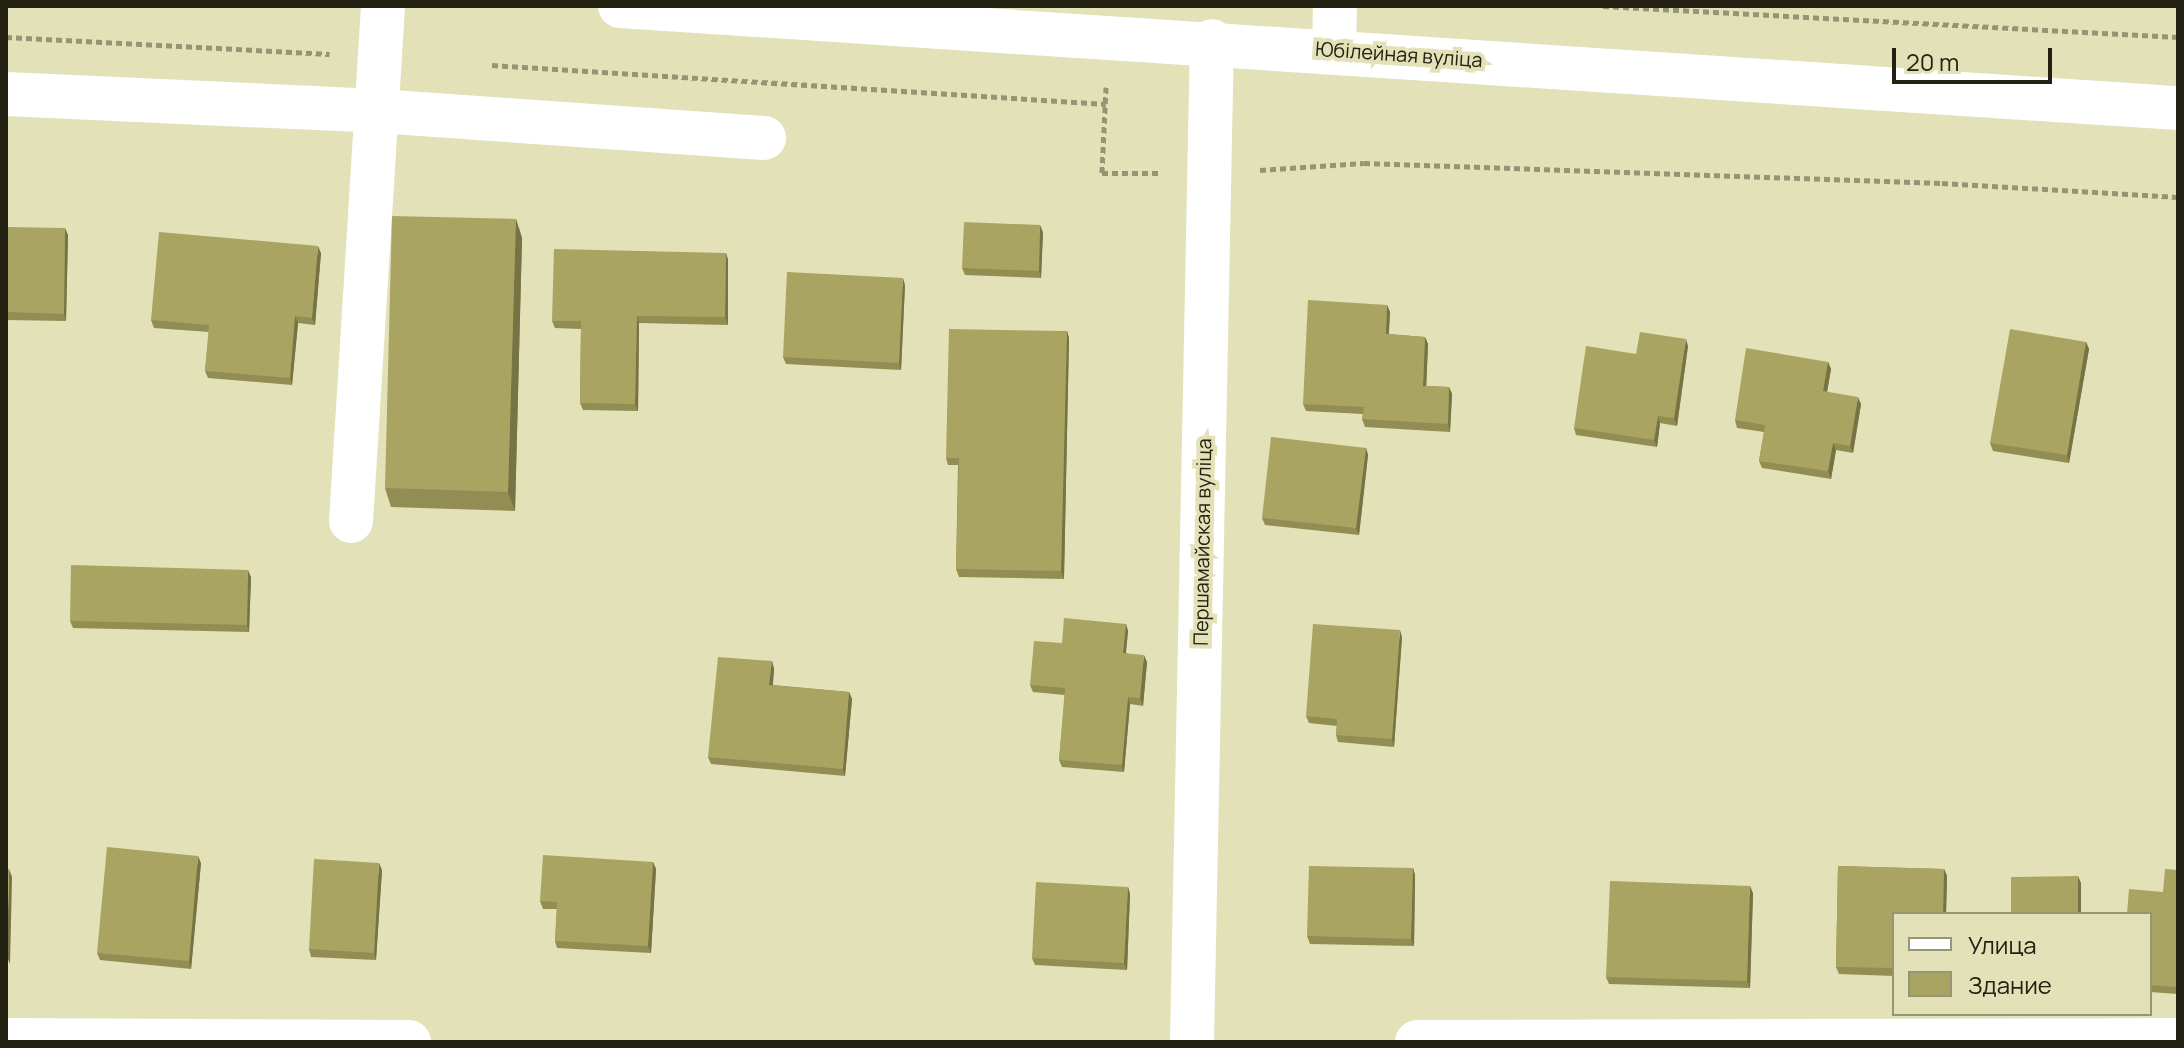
<!DOCTYPE html>
<meta charset="utf-8">
<style>
body{margin:0}
#map{position:relative;width:2184px;height:1048px;overflow:hidden;background:#e3e1b8;font-family:Manrope,sans-serif}
div>[style]{position:absolute}
.path>*{height:5px;margin-top:-2.5px;transform-origin:0;background:repeating-linear-gradient(90deg,#959475 0 6px,transparent 0 10px)}
.minor>*{height:44px;margin:-22px;padding:0 22px;transform-origin:22px;border-radius:22px;background:#fff}
.major>*{height:44px;margin:-22px;padding:0 22px;transform-origin:22px;border-radius:22px;background:#fff}
.wall>*{inset:0;background:#918d53}
.shaded-wall>*{inset:0;background:#767344}
.building>*{inset:0;background:#a9a461}
span{translate:-50% -50%;white-space:nowrap;text-align:center;line-height:1.15;-webkit-text-stroke:8px #e3e1b8;paint-order:stroke}
.street-label{font-size:20px;color:#232212}
.frame{position:absolute;inset:0;border:8px solid #232212;pointer-events:none}
.legend{position:absolute;left:1892px;top:912px;width:260px;height:104px;box-sizing:border-box;background:#e3e1b8;border:2px solid #969576;margin:0;padding:10px 14px;list-style:none;font-size:24px;color:#232212}
.legend li{display:flex;align-items:center;gap:16px;height:40px}
.legend b{width:40px;border:2px solid #969576}
.scale{position:absolute;left:1892px;top:48px;width:160px;height:36px;box-sizing:border-box;border:4px solid #232212;border-top:0;padding-left:10px;font-size:24px;line-height:28px;white-space:nowrap;color:#232212;-webkit-text-stroke:6px #e3e1b8;paint-order:stroke}
</style>
<div id="map">
<div class="path">
<i style="left:1603px;top:6px;width:576px;rotate:3.09deg"></i>
<i style="left:6px;top:37px;width:324px;rotate:3deg"></i>
<i style="left:492px;top:65px;width:615px;rotate:3.63deg"></i>
<i style="left:1106px;top:87px;width:86px;rotate:92.7deg"></i>
<i style="left:1102px;top:173px;width:60px"></i>
<i style="left:1260px;top:170px;width:104px;rotate:-3.9deg"></i>
<i style="left:1364px;top:163px;width:578px;rotate:1.98deg"></i>
<i style="left:1942px;top:183px;width:236px;rotate:3.4deg"></i>
</div>
<div class="minor">
<i style="left:1334px;top:49px;width:43px;rotate:-88.7deg"></i>
<i style="left:6px;top:94px;width:372px;rotate:2.6deg"></i>
<i style="left:378px;top:111px;width:387px;rotate:4deg"></i>
<i style="left:351px;top:521px;width:516px;rotate:-86.44deg"></i>
<i style="left:6px;top:1040px;width:403px;rotate:0.3deg"></i>
<i style="left:1192px;top:1042px;width:1001px;rotate:-88.86deg"></i>
<i style="left:1417px;top:1042px;width:761px;rotate:-0.15deg"></i>
</div>
<div class="major">
<i style="left:620px;top:6px;width:1561px;rotate:3.75deg"></i>
</div>
<div class="wall">
<i style="clip-path:polygon(516px 219px,522px 238px,515px 511px,391px 507px,385px 488px)"></i>
<i style="clip-path:polygon(6px 227px,68px 235px,66px 321px,6px 320px)"></i>
<i style="clip-path:polygon(1043px 232px,1041px 278px,965px 275px,962px 268px)"></i>
<i style="clip-path:polygon(321px 253px,315px 325px,298px 323px,292px 385px,208px 378px,205px 371px,209px 332px,154px 328px,151px 320px)"></i>
<i style="clip-path:polygon(726px 253px,728px 260px,728px 325px,639px 323px,638px 411px,583px 410px,580px 403px,581px 329px,555px 328px,552px 321px)"></i>
<i style="clip-path:polygon(905px 285px,901px 370px,786px 364px,783px 357px)"></i>
<i style="clip-path:polygon(1387px 305px,1390px 312px,1389px 334px,1425px 337px,1428px 344px,1426px 386px,1449px 387px,1452px 394px,1450px 432px,1365px 427px,1362px 419px,1363px 414px,1306px 411px,1303px 404px)"></i>
<i style="clip-path:polygon(1067px 331px,1069px 338px,1064px 579px,959px 577px,956px 569px,958px 465px,948px 465px,946px 458px)"></i>
<i style="clip-path:polygon(2086px 342px,2089px 349px,2069px 463px,1993px 451px,1990px 443px)"></i>
<i style="clip-path:polygon(1688px 346px,1677px 426px,1660px 423px,1657px 447px,1576px 435px,1574px 428px,1636px 354px)"></i>
<i style="clip-path:polygon(1828px 362px,1831px 369px,1827px 392px,1861px 404px,1853px 453px,1836px 450px,1831px 479px,1762px 468px,1759px 461px,1764px 432px,1737px 428px,1735px 420px)"></i>
<i style="clip-path:polygon(1366px 448px,1368px 455px,1359px 535px,1265px 525px,1262px 518px)"></i>
<i style="clip-path:polygon(251px 577px,249px 632px,73px 628px,70px 621px)"></i>
<i style="clip-path:polygon(1126px 624px,1128px 631px,1126px 653px,1147px 662px,1143px 706px,1130px 704px,1124px 772px,1062px 767px,1059px 760px,1065px 695px,1033px 692px,1030px 685px,1062px 643px)"></i>
<i style="clip-path:polygon(1402px 637px,1394px 747px,1338px 742px,1336px 735px,1337px 726px,1309px 723px,1306px 716px)"></i>
<i style="clip-path:polygon(772px 661px,774px 669px,773px 685px,849px 692px,852px 699px,845px 776px,711px 764px,708px 757px)"></i>
<i style="clip-path:polygon(653px 862px,656px 869px,651px 953px,557px 948px,555px 941px,557px 909px,543px 909px,540px 901px)"></i>
<i style="clip-path:polygon(201px 863px,191px 969px,100px 960px,97px 953px)"></i>
<i style="clip-path:polygon(1838px 866px,1944px 869px,1947px 876px,1946px 914px,1894px 914px,1894px 976px,1839px 974px,1836px 967px)"></i>
<i style="clip-path:polygon(1413px 868px,1415px 875px,1414px 946px,1310px 944px,1307px 936px)"></i>
<i style="clip-path:polygon(382px 870px,376px 960px,311px 957px,309px 949px)"></i>
<i style="clip-path:polygon(2178px 870px,2178px 994px,2150px 992px,2150px 914px,2163px 892px)"></i>
<i style="clip-path:polygon(1128px 887px,1130px 894px,1127px 970px,1035px 965px,1032px 958px)"></i>
<i style="clip-path:polygon(1753px 893px,1750px 988px,1609px 984px,1606px 977px)"></i>
</div>
<div class="shaded-wall">
<i style="clip-path:polygon(516px 219px,522px 238px,515px 511px,508px 492px)"></i>
<i style="clip-path:polygon(1040px 225px,1043px 232px,1041px 278px,1039px 271px)"></i>
<i style="clip-path:polygon(65px 228px,68px 235px,66px 321px,64px 314px)"></i>
<i style="clip-path:polygon(318px 246px,321px 253px,315px 325px,312px 318px)"></i>
<i style="clip-path:polygon(726px 253px,728px 260px,728px 325px,725px 317px)"></i>
<i style="clip-path:polygon(903px 278px,905px 285px,901px 370px,899px 363px)"></i>
<i style="clip-path:polygon(1387px 305px,1390px 312px,1388px 341px,1386px 334px)"></i>
<i style="clip-path:polygon(295px 316px,298px 323px,292px 385px,290px 378px)"></i>
<i style="clip-path:polygon(637px 316px,639px 323px,638px 411px,635px 404px)"></i>
<i style="clip-path:polygon(1067px 331px,1069px 338px,1064px 579px,1061px 571px)"></i>
<i style="clip-path:polygon(1425px 337px,1428px 344px,1426px 393px,1423px 386px)"></i>
<i style="clip-path:polygon(1686px 339px,1688px 346px,1677px 426px,1674px 418px)"></i>
<i style="clip-path:polygon(2086px 342px,2089px 349px,2069px 463px,2067px 455px)"></i>
<i style="clip-path:polygon(1828px 362px,1831px 369px,1826px 398px,1823px 391px)"></i>
<i style="clip-path:polygon(1449px 387px,1452px 394px,1450px 432px,1448px 424px)"></i>
<i style="clip-path:polygon(1858px 397px,1861px 404px,1853px 453px,1850px 446px)"></i>
<i style="clip-path:polygon(1658px 416px,1660px 423px,1657px 447px,1654px 440px)"></i>
<i style="clip-path:polygon(1833px 443px,1836px 450px,1831px 479px,1828px 471px)"></i>
<i style="clip-path:polygon(1366px 448px,1368px 455px,1359px 535px,1356px 528px)"></i>
<i style="clip-path:polygon(248px 570px,251px 577px,249px 632px,247px 625px)"></i>
<i style="clip-path:polygon(1126px 624px,1128px 631px,1125px 660px,1123px 653px)"></i>
<i style="clip-path:polygon(1400px 630px,1402px 637px,1394px 747px,1392px 739px)"></i>
<i style="clip-path:polygon(1144px 655px,1147px 662px,1143px 706px,1140px 698px)"></i>
<i style="clip-path:polygon(772px 661px,774px 669px,772px 692px,769px 685px)"></i>
<i style="clip-path:polygon(849px 692px,852px 699px,845px 776px,843px 769px)"></i>
<i style="clip-path:polygon(1128px 697px,1130px 704px,1124px 772px,1122px 765px)"></i>
<i style="clip-path:polygon(198px 856px,201px 863px,191px 969px,189px 961px)"></i>
<i style="clip-path:polygon(653px 862px,656px 869px,651px 953px,648px 946px)"></i>
<i style="clip-path:polygon(379px 863px,382px 870px,376px 960px,374px 953px)"></i>
<i style="clip-path:polygon(1413px 868px,1415px 875px,1414px 946px,1411px 939px)"></i>
<i style="clip-path:polygon(9px 869px,12px 877px,10px 964px,7px 957px)"></i>
<i style="clip-path:polygon(1944px 869px,1947px 876px,1946px 914px,1943px 914px)"></i>
<i style="clip-path:polygon(2078px 876px,2081px 883px,2081px 914px,2078px 914px)"></i>
<i style="clip-path:polygon(1750px 886px,1753px 893px,1750px 988px,1747px 981px)"></i>
<i style="clip-path:polygon(1128px 887px,1130px 894px,1127px 970px,1124px 963px)"></i>
</div>
<div class="building">
<i style="clip-path:polygon(392px 216px,516px 219px,508px 492px,385px 488px)"></i>
<i style="clip-path:polygon(964px 222px,1040px 225px,1039px 271px,962px 268px)"></i>
<i style="clip-path:polygon(6px 227px,65px 228px,64px 314px,6px 312px)"></i>
<i style="clip-path:polygon(159px 232px,318px 246px,312px 318px,295px 316px,290px 378px,205px 371px,209px 325px,151px 320px)"></i>
<i style="clip-path:polygon(554px 249px,726px 253px,725px 317px,637px 316px,635px 404px,580px 403px,581px 321px,552px 321px)"></i>
<i style="clip-path:polygon(787px 272px,903px 278px,899px 363px,783px 357px)"></i>
<i style="clip-path:polygon(1308px 300px,1387px 305px,1386px 334px,1425px 337px,1423px 386px,1449px 387px,1448px 424px,1362px 419px,1364px 407px,1303px 404px)"></i>
<i style="clip-path:polygon(949px 329px,1067px 331px,1061px 571px,956px 569px,959px 458px,946px 458px)"></i>
<i style="clip-path:polygon(2010px 329px,2086px 342px,2067px 455px,1990px 443px)"></i>
<i style="clip-path:polygon(1640px 332px,1686px 339px,1674px 418px,1658px 416px,1654px 440px,1574px 428px,1586px 346px,1636px 354px)"></i>
<i style="clip-path:polygon(1746px 348px,1828px 362px,1823px 391px,1858px 397px,1850px 446px,1833px 443px,1828px 471px,1759px 461px,1765px 425px,1735px 420px)"></i>
<i style="clip-path:polygon(1271px 437px,1366px 448px,1356px 528px,1262px 518px)"></i>
<i style="clip-path:polygon(71px 565px,248px 570px,247px 625px,70px 621px)"></i>
<i style="clip-path:polygon(1064px 618px,1126px 624px,1123px 653px,1144px 655px,1140px 698px,1128px 697px,1122px 765px,1059px 760px,1065px 688px,1030px 685px,1034px 641px,1062px 643px)"></i>
<i style="clip-path:polygon(1313px 624px,1400px 630px,1392px 739px,1336px 735px,1337px 719px,1306px 716px)"></i>
<i style="clip-path:polygon(718px 657px,772px 661px,769px 685px,849px 692px,843px 769px,708px 757px)"></i>
<i style="clip-path:polygon(107px 847px,198px 856px,189px 961px,97px 953px)"></i>
<i style="clip-path:polygon(543px 855px,653px 862px,648px 946px,555px 941px,557px 902px,540px 901px)"></i>
<i style="clip-path:polygon(314px 859px,379px 863px,374px 953px,309px 949px)"></i>
<i style="clip-path:polygon(1309px 866px,1413px 868px,1411px 939px,1307px 936px)"></i>
<i style="clip-path:polygon(1838px 866px,1944px 869px,1943px 914px,1894px 914px,1894px 968px,1836px 967px)"></i>
<i style="clip-path:polygon(6px 869px,9px 869px,7px 957px,6px 957px)"></i>
<i style="clip-path:polygon(2165px 869px,2178px 870px,2178px 987px,2150px 985px,2150px 914px,2127px 914px,2129px 889px,2163px 892px)"></i>
<i style="clip-path:polygon(2078px 876px,2078px 914px,2011px 914px,2011px 877px)"></i>
<i style="clip-path:polygon(1610px 881px,1750px 886px,1747px 981px,1606px 977px)"></i>
<i style="clip-path:polygon(1036px 882px,1128px 887px,1124px 963px,1032px 958px)"></i>
</div>
<div class="street-label">
<span style="left:1399px;top:54px;rotate:4deg">Юбілейная вуліца</span>
<span style="left:1202px;top:542px;rotate:-89deg">Першамайская вуліца</span>
</div>
<div class="frame"></div>
<ul class="legend">
<li><b style="height:10px;background:#fff"></b>Улица</li>
<li><b style="height:22px;background:#a9a461"></b>Здание</li>
</ul>
<div class="scale">20 m</div>
</div>
